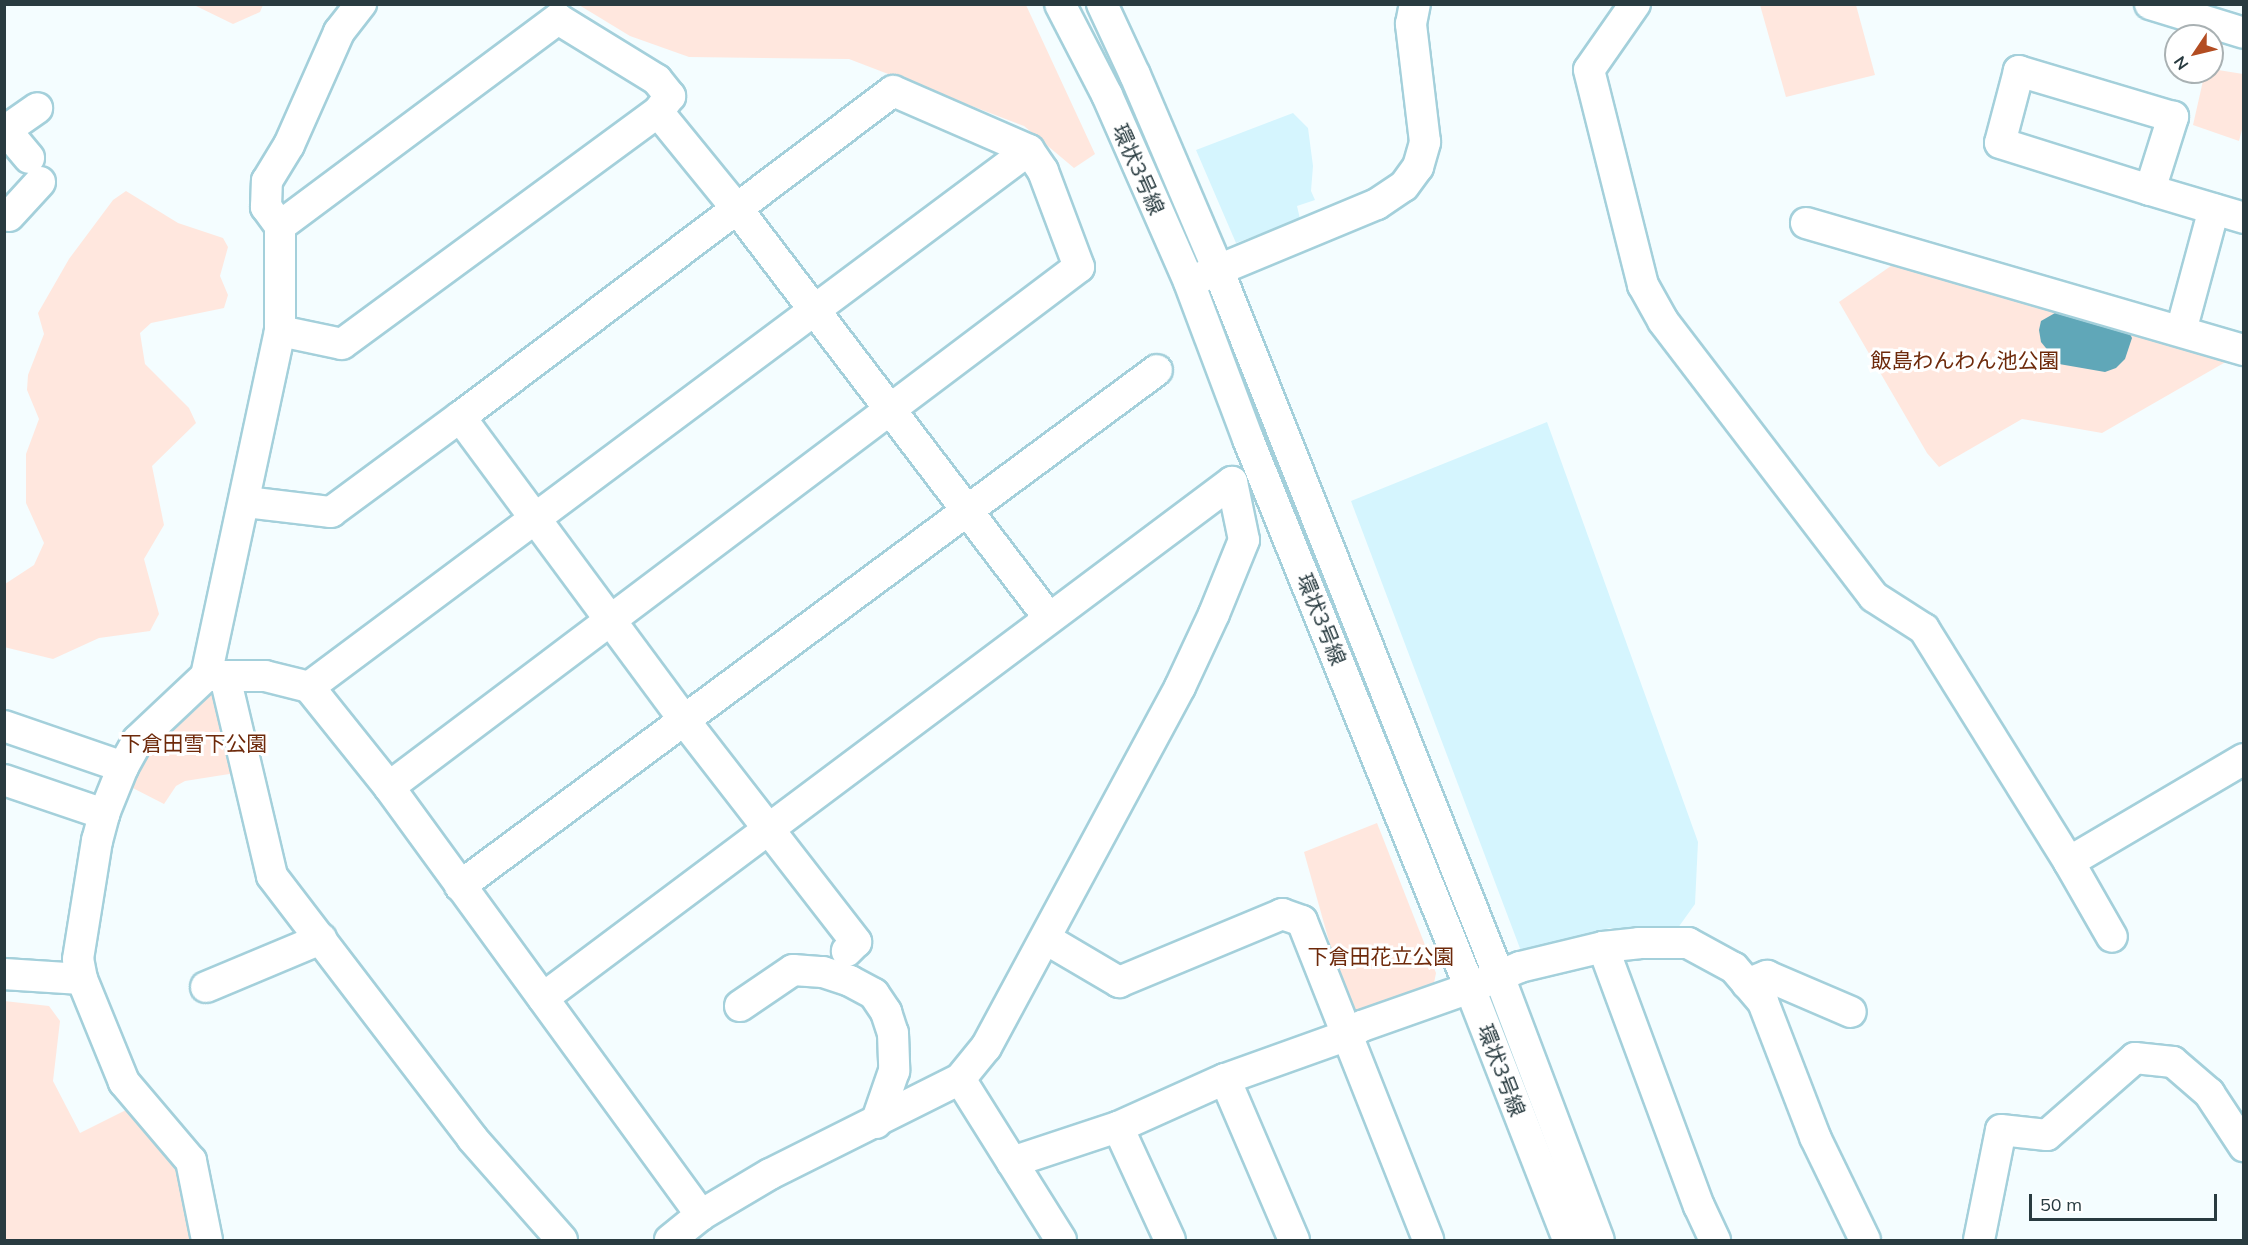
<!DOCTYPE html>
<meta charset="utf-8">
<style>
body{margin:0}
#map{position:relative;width:2248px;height:1245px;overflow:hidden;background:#f4fdff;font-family:Mulish,"Noto Sans JP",sans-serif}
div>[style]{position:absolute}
.built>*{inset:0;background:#d5f5fe}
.green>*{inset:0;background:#ffe7de}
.water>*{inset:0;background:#60a7b8}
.roads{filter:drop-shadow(2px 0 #a4d0db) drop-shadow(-2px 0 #a4d0db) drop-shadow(0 2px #a4d0db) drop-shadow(0 -2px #a4d0db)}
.minor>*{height:30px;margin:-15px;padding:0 15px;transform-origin:15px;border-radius:15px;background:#fff}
span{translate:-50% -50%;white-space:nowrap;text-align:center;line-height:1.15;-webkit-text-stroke:6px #fff;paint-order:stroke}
.street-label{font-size:21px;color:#293b40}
.park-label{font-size:21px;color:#6e2a0b}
.frame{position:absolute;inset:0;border:6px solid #293b40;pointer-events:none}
.north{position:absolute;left:2164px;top:24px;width:60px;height:60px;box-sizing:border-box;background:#fff;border:2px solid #a9b1b3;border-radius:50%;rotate:235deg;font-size:16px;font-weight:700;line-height:24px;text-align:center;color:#293b40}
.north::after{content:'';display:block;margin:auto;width:21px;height:27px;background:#b34d22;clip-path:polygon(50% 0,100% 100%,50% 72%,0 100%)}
.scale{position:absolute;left:2029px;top:1194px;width:188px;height:27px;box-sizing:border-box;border:3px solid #293b40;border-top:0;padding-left:8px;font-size:18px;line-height:21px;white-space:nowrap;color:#293b40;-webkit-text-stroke:4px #fff;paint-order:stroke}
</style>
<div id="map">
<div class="built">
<i style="clip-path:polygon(1293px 113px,1308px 128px,1313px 166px,1311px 191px,1315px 200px,1297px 206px,1300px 219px,1236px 243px,1196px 150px)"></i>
<i style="clip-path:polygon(1547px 422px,1698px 842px,1695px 904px,1675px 932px,1610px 928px,1521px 951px,1351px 501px)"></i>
</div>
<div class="green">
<i style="clip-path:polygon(194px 5px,193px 5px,263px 5px,260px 12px,233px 24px)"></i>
<i style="clip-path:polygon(579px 5px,1026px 5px,1095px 154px,1074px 168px,1024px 126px,849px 59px,689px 57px,630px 36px)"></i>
<i style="clip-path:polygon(1760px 5px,1856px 5px,1875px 75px,1786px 97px)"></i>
<i style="clip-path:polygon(2212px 69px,2243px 74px,2243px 126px,2239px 141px,2193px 125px,2205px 72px,2212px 72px)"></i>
<i style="clip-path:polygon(126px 191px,178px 223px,223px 238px,228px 247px,220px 276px,228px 295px,224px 308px,151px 323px,140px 333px,145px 364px,189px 408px,196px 423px,152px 466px,164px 525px,144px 559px,159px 614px,150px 631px,99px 638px,53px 659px,4px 647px,5px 584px,34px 565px,44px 543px,26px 503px,26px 454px,39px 419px,27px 390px,28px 375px,44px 334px,38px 313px,69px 259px,113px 200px)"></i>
<i style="clip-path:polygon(1901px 259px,2236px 356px,2102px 433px,2022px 419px,1939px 467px,1927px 453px,1839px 302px)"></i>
<i style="clip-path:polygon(219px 687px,242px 772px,185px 781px,176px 786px,164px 804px,123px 783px,175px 710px)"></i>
<i style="clip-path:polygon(1377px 823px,1436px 973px,1433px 988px,1359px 1014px,1348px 1009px,1304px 852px)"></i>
<i style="clip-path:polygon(4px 1001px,49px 1006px,60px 1021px,53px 1081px,80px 1133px,126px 1110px,181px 1175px,197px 1240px,5px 1240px)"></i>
</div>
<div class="water">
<i style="clip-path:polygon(2062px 309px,2127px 328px,2132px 338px,2125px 359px,2116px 368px,2105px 372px,2059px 364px,2041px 342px,2039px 330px,2041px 321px)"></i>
</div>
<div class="roads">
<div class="minor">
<i style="left:1060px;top:4px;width:102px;rotate:62.7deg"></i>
<i style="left:1107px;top:95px;width:204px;rotate:66.3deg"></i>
<i style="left:1189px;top:282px;width:168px;rotate:69.4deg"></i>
<i style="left:1248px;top:439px;width:592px;rotate:67.98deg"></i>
<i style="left:1470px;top:988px;width:270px;rotate:68.7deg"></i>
<i style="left:1102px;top:4px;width:78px;rotate:65.1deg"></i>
<i style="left:1135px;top:75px;width:214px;rotate:66.9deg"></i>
<i style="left:1219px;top:272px;width:758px;rotate:68.31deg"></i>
<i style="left:1499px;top:976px;width:282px;rotate:69.3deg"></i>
<i style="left:1635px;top:4px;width:80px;rotate:124.9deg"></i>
<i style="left:1589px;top:70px;width:222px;rotate:75.9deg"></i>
<i style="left:1643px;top:285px;width:41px;rotate:60.9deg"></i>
<i style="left:1663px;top:321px;width:347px;rotate:52.6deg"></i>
<i style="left:1874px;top:597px;width:59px;rotate:32.6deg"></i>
<i style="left:1924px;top:629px;width:274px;rotate:58.1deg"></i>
<i style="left:2069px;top:862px;width:203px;rotate:-30.5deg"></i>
<i style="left:2150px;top:4px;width:98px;rotate:17.1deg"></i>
<i style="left:4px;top:128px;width:39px;rotate:50deg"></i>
<i style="left:6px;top:130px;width:38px;rotate:-35deg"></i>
<i style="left:2150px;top:190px;width:77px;rotate:-72.5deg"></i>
<i style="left:2173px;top:117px;width:161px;rotate:-163.4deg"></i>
<i style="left:2019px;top:71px;width:74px;rotate:104.8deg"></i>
<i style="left:2000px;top:143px;width:157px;rotate:17.4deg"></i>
<i style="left:2150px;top:190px;width:98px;rotate:16.6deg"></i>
<i style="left:9px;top:216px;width:46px;rotate:-47.6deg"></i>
<i style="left:1806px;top:223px;width:456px;rotate:16.2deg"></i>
<i style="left:280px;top:226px;width:24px;rotate:-126deg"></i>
<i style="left:266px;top:207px;width:26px;rotate:-88deg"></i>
<i style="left:267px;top:181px;width:42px;rotate:-58.6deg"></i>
<i style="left:289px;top:145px;width:124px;rotate:-66.1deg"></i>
<i style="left:339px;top:32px;width:36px;rotate:-52deg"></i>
<i style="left:1199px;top:278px;width:193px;rotate:-22.6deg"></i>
<i style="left:1377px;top:204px;width:32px;rotate:-34deg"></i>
<i style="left:1404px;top:186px;width:24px;rotate:-54deg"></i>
<i style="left:1418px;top:167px;width:26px;rotate:-74deg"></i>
<i style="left:1425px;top:142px;width:119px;rotate:-96.8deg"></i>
<i style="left:1411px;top:24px;width:20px;rotate:-79deg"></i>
<i style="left:280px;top:331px;width:105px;rotate:-90deg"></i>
<i style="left:280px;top:226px;width:347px;rotate:-36.7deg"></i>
<i style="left:558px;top:19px;width:116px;rotate:31.6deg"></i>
<i style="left:657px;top:80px;width:21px;rotate:51deg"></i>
<i style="left:670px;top:96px;width:20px;rotate:127deg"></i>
<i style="left:2181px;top:331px;width:126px;rotate:-74.9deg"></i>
<i style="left:246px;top:502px;width:86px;rotate:6.7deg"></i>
<i style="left:331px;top:512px;width:160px;rotate:-36.4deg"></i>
<i style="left:460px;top:417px;width:377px;rotate:53.5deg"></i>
<i style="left:684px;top:720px;width:281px;rotate:52.2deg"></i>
<i style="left:856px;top:942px;width:13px;rotate:135deg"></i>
<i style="left:206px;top:676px;width:59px"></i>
<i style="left:265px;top:676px;width:45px;rotate:14deg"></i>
<i style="left:309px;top:687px;width:128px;rotate:51.3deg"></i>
<i style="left:389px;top:787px;width:530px;rotate:53.91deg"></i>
<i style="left:225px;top:677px;width:204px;rotate:76.7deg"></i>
<i style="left:272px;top:876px;width:330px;rotate:52.6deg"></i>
<i style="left:472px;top:1138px;width:136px;rotate:48.6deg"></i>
<i style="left:309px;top:687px;width:898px;rotate:-36.72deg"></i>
<i style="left:4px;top:726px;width:126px;rotate:19deg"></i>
<i style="left:4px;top:780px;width:106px;rotate:18.8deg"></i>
<i style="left:389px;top:787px;width:864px;rotate:-37deg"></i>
<i style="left:1079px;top:267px;width:103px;rotate:-110.6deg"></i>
<i style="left:1043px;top:171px;width:25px;rotate:-124deg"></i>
<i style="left:1029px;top:150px;width:148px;rotate:-156.5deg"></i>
<i style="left:893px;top:91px;width:542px;rotate:143.02deg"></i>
<i style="left:2069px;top:862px;width:86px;rotate:60.2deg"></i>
<i style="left:460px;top:886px;width:867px;rotate:-36.51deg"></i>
<i style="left:1046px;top:939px;width:85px;rotate:30.5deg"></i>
<i style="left:1119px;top:982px;width:177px;rotate:-22.6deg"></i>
<i style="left:1282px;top:914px;width:21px;rotate:19deg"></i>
<i style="left:1302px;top:921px;width:343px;rotate:68.4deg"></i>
<i style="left:1603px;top:947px;width:276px;rotate:69.7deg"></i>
<i style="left:1699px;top:1206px;width:38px;rotate:65deg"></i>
<i style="left:4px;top:974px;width:78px;rotate:3.7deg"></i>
<i style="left:1747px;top:984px;width:22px;rotate:-22deg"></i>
<i style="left:1767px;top:976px;width:91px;rotate:23.2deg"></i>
<i style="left:206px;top:987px;width:125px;rotate:-22.7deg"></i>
<i style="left:543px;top:998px;width:861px;rotate:-36.83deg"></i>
<i style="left:1232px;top:482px;width:59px;rotate:78.3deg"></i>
<i style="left:1244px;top:540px;width:80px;rotate:112.1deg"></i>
<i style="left:1214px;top:614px;width:81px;rotate:115deg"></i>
<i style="left:1180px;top:687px;width:409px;rotate:118.3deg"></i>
<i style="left:986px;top:1047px;width:41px;rotate:129.1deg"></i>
<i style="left:960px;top:1079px;width:212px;rotate:153.4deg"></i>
<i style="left:770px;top:1174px;width:80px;rotate:149.3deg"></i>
<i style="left:701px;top:1215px;width:40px;rotate:141deg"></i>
<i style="left:740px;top:1006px;width:64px;rotate:-34.2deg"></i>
<i style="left:793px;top:970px;width:30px;rotate:4deg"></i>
<i style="left:823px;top:972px;width:28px;rotate:18deg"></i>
<i style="left:850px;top:981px;width:27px;rotate:28deg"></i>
<i style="left:874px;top:994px;width:22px;rotate:56deg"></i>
<i style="left:886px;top:1012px;width:22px;rotate:72deg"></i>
<i style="left:893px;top:1033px;width:38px;rotate:88deg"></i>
<i style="left:894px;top:1071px;width:55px;rotate:109.1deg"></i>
<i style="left:960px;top:1079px;width:190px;rotate:57.9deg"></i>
<i style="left:1225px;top:1079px;width:175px;rotate:66.8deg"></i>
<i style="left:1118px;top:1127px;width:124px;rotate:65.3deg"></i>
<i style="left:1012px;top:1162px;width:112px;rotate:-18.3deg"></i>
<i style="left:1118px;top:1127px;width:117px;rotate:-24.2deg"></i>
<i style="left:1225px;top:1079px;width:131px;rotate:-19.7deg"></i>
<i style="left:1348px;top:1035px;width:17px;rotate:-33deg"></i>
<i style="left:1362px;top:1026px;width:114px;rotate:-19.4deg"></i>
<i style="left:1470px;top:988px;width:54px;rotate:-22.8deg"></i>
<i style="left:1520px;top:967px;width:85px;rotate:-13.5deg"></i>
<i style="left:1603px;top:947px;width:36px;rotate:-6deg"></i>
<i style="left:1639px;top:943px;width:49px"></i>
<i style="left:1688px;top:943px;width:52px;rotate:28.5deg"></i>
<i style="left:1734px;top:968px;width:45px;rotate:49.5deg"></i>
<i style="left:1763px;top:1002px;width:145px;rotate:68.9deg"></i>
<i style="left:1815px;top:1137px;width:114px;rotate:64.1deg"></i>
<i style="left:207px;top:1240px;width:81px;rotate:-101.4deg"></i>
<i style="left:191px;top:1161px;width:104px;rotate:-130.3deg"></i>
<i style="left:124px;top:1082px;width:111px;rotate:-112.2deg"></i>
<i style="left:82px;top:979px;width:20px;rotate:-101deg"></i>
<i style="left:78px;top:959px;width:120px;rotate:-80.9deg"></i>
<i style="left:97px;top:841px;width:28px;rotate:-75deg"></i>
<i style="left:104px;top:814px;width:51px;rotate:-68deg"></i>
<i style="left:123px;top:767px;width:31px;rotate:-61deg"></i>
<i style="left:138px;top:740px;width:93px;rotate:-43.3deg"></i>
<i style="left:206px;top:676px;width:353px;rotate:-77.9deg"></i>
<i style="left:280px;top:331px;width:63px;rotate:11.8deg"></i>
<i style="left:342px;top:344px;width:392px;rotate:-36.3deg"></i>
<i style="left:658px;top:112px;width:127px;rotate:50.8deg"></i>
<i style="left:738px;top:210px;width:513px;rotate:52.68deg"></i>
<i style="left:1979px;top:1240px;width:112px;rotate:-78.7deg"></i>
<i style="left:2001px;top:1130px;width:46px;rotate:6.2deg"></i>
<i style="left:2047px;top:1135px;width:117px;rotate:-41.2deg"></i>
<i style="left:2135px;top:1058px;width:38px;rotate:6deg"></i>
<i style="left:2173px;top:1062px;width:48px;rotate:40.7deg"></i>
<i style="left:2209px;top:1093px;width:64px;rotate:56.6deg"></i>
</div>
</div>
<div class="street-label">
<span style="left:1139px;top:169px;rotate:66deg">環状3号線</span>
<span style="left:1322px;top:619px;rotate:68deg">環状3号線</span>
<span style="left:1502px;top:1070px;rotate:69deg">環状3号線</span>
</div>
<div class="park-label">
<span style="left:1965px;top:360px">飯島わんわん池公園</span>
<span style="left:194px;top:743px">下倉田雪下公園</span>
<span style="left:1381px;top:956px">下倉田花立公園</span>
</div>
<div class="frame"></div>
<div class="north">N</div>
<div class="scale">50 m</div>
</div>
